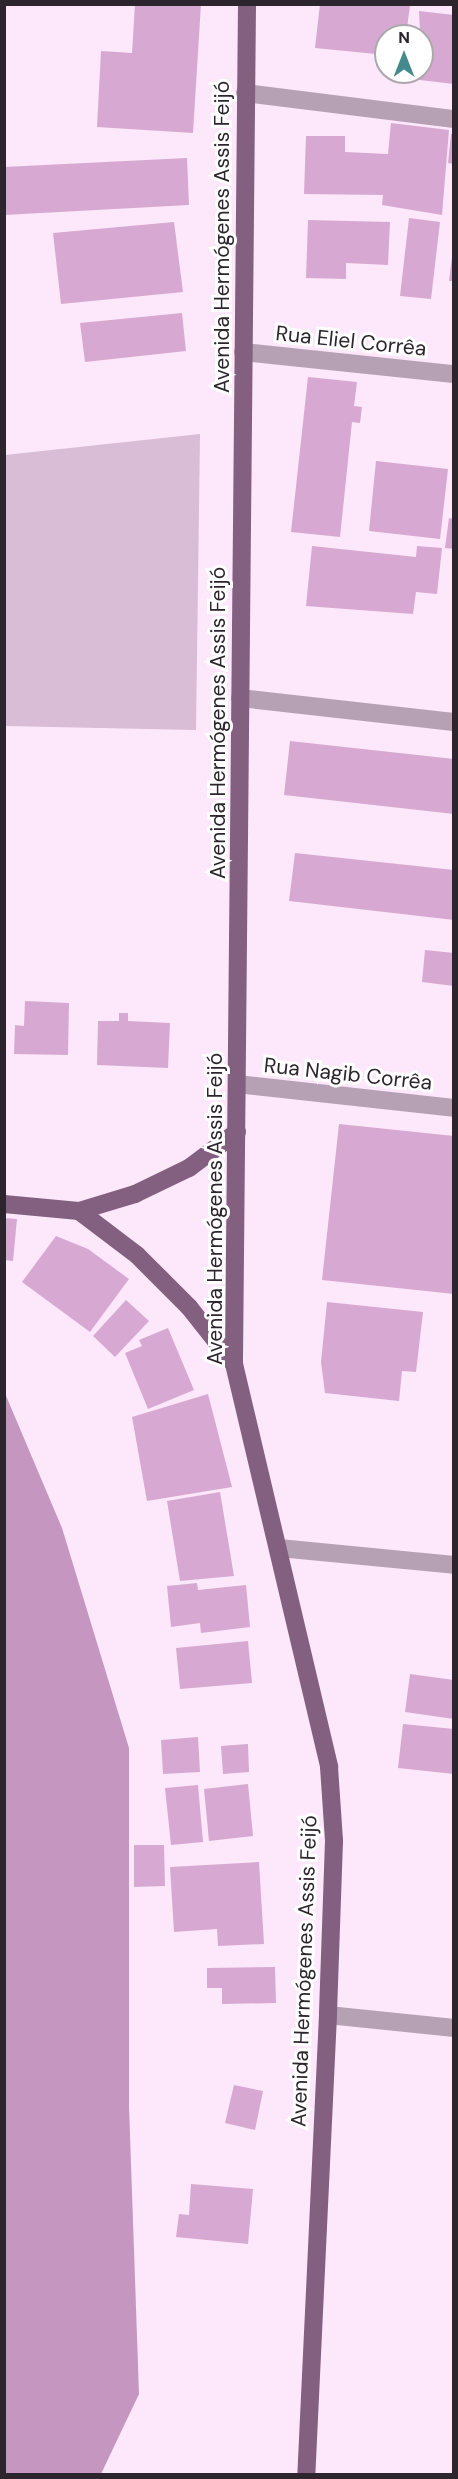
<!DOCTYPE html>
<meta charset="utf-8">
<style>
body{margin:0}
#map{position:relative;width:458px;height:2479px;overflow:hidden;background:#fde7fa;font-family:"DM Sans",sans-serif}
div>[style]{position:absolute}
.green>*{inset:0;background:#d9bcd6}
.forest>*{inset:0;background:#c597c0}
.building>*{inset:0;background:#d7a9d2}
.minor>*{height:18px;margin:-9px;padding:0 9px;transform-origin:9px;border-radius:9px;background:#b5a1b3}
.major>*{height:18px;margin:-9px;padding:0 9px;transform-origin:9px;border-radius:9px;background:#835f80}
span{translate:-50% -50%;white-space:nowrap;text-align:center;line-height:1.15;-webkit-text-stroke:6px #fff;paint-order:stroke}
.street-label{font-size:21px;color:#2d252d}
.frame{position:absolute;inset:0;border:6px solid #2d252d;pointer-events:none}
.north{position:absolute;left:374px;top:24px;width:60px;height:60px;box-sizing:border-box;background:#fff;border:2px solid #aba8ab;border-radius:50%;rotate:0deg;font-size:16px;font-weight:700;line-height:24px;text-align:center;color:#2d252d}
.north::after{content:'';display:block;margin:auto;width:21px;height:27px;background:#428a8c;clip-path:polygon(50% 0,100% 100%,50% 72%,0 100%)}
</style>
<div id="map">
<div class="green">
<i style="clip-path:polygon(200px 434px,196px 730px,5px 726px,5px 455px)"></i>
</div>
<div class="forest">
<i style="clip-path:polygon(4px 1391px,62px 1528px,129px 1748px,129px 2106px,139px 2394px,101px 2474px,5px 2474px)"></i>
</div>
<div class="building">
<i style="clip-path:polygon(135px 4px,201px 4px,193px 133px,97px 127px,101px 51px,132px 53px)"></i>
<i style="clip-path:polygon(320px 4px,410px 5px,406px 36px,386px 36px,386px 55px,315px 48px)"></i>
<i style="clip-path:polygon(419px 11px,454px 15px,454px 84px,411px 79px,412px 72px,422px 72px)"></i>
<i style="clip-path:polygon(384px 65px,386px 72px,402px 76px,384px 75px)"></i>
<i style="clip-path:polygon(391px 123px,449px 130px,442px 215px,382px 205px,383px 195px,304px 194px,306px 136px,345px 136px,345px 152px,388px 154px)"></i>
<i style="clip-path:polygon(451px 134px,454px 134px,454px 164px,448px 163px)"></i>
<i style="clip-path:polygon(187px 158px,189px 205px,4px 215px,4px 167px)"></i>
<i style="clip-path:polygon(409px 218px,440px 222px,431px 299px,400px 296px)"></i>
<i style="clip-path:polygon(308px 220px,390px 222px,388px 265px,346px 263px,346px 279px,306px 278px)"></i>
<i style="clip-path:polygon(174px 222px,183px 292px,61px 304px,53px 233px)"></i>
<i style="clip-path:polygon(452px 257px,454px 257px,454px 281px,449px 281px)"></i>
<i style="clip-path:polygon(182px 313px,186px 351px,85px 362px,80px 323px)"></i>
<i style="clip-path:polygon(308px 377px,357px 382px,354px 406px,362px 407px,360px 423px,352px 422px,340px 537px,291px 532px)"></i>
<i style="clip-path:polygon(376px 461px,448px 469px,440px 539px,369px 531px)"></i>
<i style="clip-path:polygon(449px 518px,454px 519px,454px 549px,445px 548px)"></i>
<i style="clip-path:polygon(312px 546px,416px 557px,417px 546px,442px 548px,437px 594px,416px 592px,413px 614px,306px 606px)"></i>
<i style="clip-path:polygon(290px 741px,454px 759px,454px 814px,284px 795px)"></i>
<i style="clip-path:polygon(295px 853px,454px 870px,454px 920px,289px 901px)"></i>
<i style="clip-path:polygon(425px 950px,454px 953px,454px 986px,422px 982px)"></i>
<i style="clip-path:polygon(25px 1001px,69px 1003px,68px 1055px,14px 1054px,15px 1025px,24px 1026px)"></i>
<i style="clip-path:polygon(119px 1013px,128px 1013px,128px 1021px,170px 1023px,168px 1068px,97px 1065px,98px 1021px,119px 1021px)"></i>
<i style="clip-path:polygon(339px 1124px,454px 1136px,454px 1294px,322px 1280px)"></i>
<i style="clip-path:polygon(4px 1218px,17px 1219px,13px 1261px,4px 1260px)"></i>
<i style="clip-path:polygon(56px 1236px,88px 1249px,129px 1279px,90px 1332px,22px 1282px)"></i>
<i style="clip-path:polygon(126px 1300px,149px 1321px,115px 1357px,93px 1336px)"></i>
<i style="clip-path:polygon(327px 1302px,423px 1312px,416px 1372px,402px 1371px,399px 1401px,325px 1393px,321px 1362px)"></i>
<i style="clip-path:polygon(168px 1328px,194px 1390px,148px 1409px,125px 1353px,142px 1346px,139px 1340px)"></i>
<i style="clip-path:polygon(208px 1394px,232px 1487px,147px 1501px,132px 1417px)"></i>
<i style="clip-path:polygon(220px 1492px,234px 1576px,180px 1581px,167px 1501px)"></i>
<i style="clip-path:polygon(197px 1583px,198px 1590px,246px 1585px,250px 1627px,201px 1633px,200px 1623px,171px 1627px,167px 1586px)"></i>
<i style="clip-path:polygon(248px 1641px,252px 1683px,180px 1689px,176px 1648px)"></i>
<i style="clip-path:polygon(410px 1674px,454px 1680px,454px 1719px,405px 1712px)"></i>
<i style="clip-path:polygon(403px 1724px,454px 1729px,454px 1774px,398px 1768px)"></i>
<i style="clip-path:polygon(198px 1737px,200px 1772px,163px 1774px,161px 1740px)"></i>
<i style="clip-path:polygon(248px 1744px,249px 1772px,223px 1774px,221px 1746px)"></i>
<i style="clip-path:polygon(248px 1784px,253px 1836px,209px 1841px,204px 1789px)"></i>
<i style="clip-path:polygon(198px 1785px,203px 1842px,171px 1845px,165px 1788px)"></i>
<i style="clip-path:polygon(134px 1845px,164px 1845px,165px 1886px,134px 1887px)"></i>
<i style="clip-path:polygon(259px 1862px,264px 1944px,218px 1946px,217px 1929px,174px 1932px,170px 1867px)"></i>
<i style="clip-path:polygon(275px 1967px,276px 2003px,222px 2004px,222px 1988px,207px 1988px,207px 1968px)"></i>
<i style="clip-path:polygon(234px 2085px,263px 2091px,255px 2130px,225px 2123px)"></i>
<i style="clip-path:polygon(191px 2184px,253px 2189px,248px 2244px,176px 2237px,179px 2214px,189px 2215px)"></i>
</div>
<div class="minor">
<i style="left:245px;top:93px;width:211px;rotate:7.1deg"></i>
<i style="left:243px;top:352px;width:212px;rotate:6deg"></i>
<i style="left:240px;top:698px;width:215px;rotate:6.4deg"></i>
<i style="left:237px;top:1084px;width:218px;rotate:6.3deg"></i>
<i style="left:279px;top:1548px;width:176px;rotate:5.5deg"></i>
<i style="left:328px;top:2015px;width:127px;rotate:5.9deg"></i>
</div>
<div class="major">
<i style="left:247px;top:4px;width:1360px;rotate:90.55deg"></i>
<i style="left:234px;top:1364px;width:414px;rotate:76.7deg"></i>
<i style="left:329px;top:1767px;width:74px;rotate:86.1deg"></i>
<i style="left:334px;top:1841px;width:174px;rotate:92deg"></i>
<i style="left:328px;top:2015px;width:460px;rotate:92.7deg"></i>
<i style="left:4px;top:1204px;width:75px;rotate:5.3deg"></i>
<i style="left:79px;top:1211px;width:59px;rotate:-16.9deg"></i>
<i style="left:135px;top:1194px;width:60px;rotate:-25.7deg"></i>
<i style="left:189px;top:1168px;width:60px;rotate:-36.9deg"></i>
<i style="left:79px;top:1211px;width:73px;rotate:37.2deg"></i>
<i style="left:137px;top:1255px;width:74px;rotate:45deg"></i>
<i style="left:189px;top:1307px;width:73px;rotate:51.7deg"></i>
</div>
<div class="street-label">
<span style="left:222px;top:237px;rotate:-90deg">Avenida Hermógenes Assis Feijó</span>
<span style="left:351px;top:341px;rotate:6deg">Rua Eliel Corrêa</span>
<span style="left:218px;top:723px;rotate:-90deg">Avenida Hermógenes Assis Feijó</span>
<span style="left:348px;top:1074px;rotate:6deg">Rua Nagib Corrêa</span>
<span style="left:215px;top:1209px;rotate:-90deg">Avenida Hermógenes Assis Feijó</span>
<span style="left:304px;top:1971px;rotate:-88deg">Avenida Hermógenes Assis Feijó</span>
</div>
<div class="frame"></div>
<div class="north">N</div>
</div>
